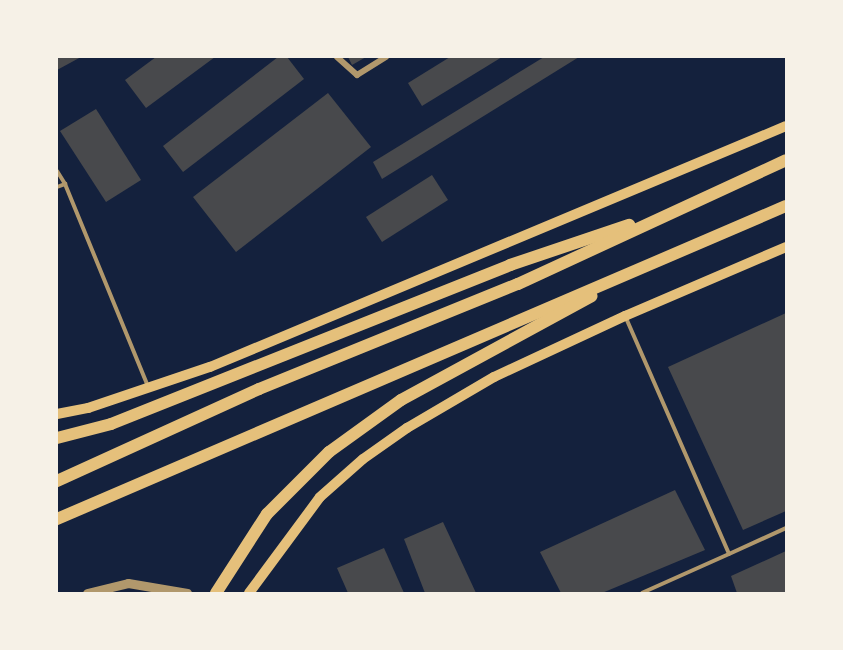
<!DOCTYPE html>
<style>
body{margin:0}
#map{position:relative;width:843px;height:650px;overflow:hidden;background:#14213d;font-family:"Space Grotesk",sans-serif}
div>[style]{position:absolute}
.building>*{inset:0;background:#48494c}
.service>*{height:4px;margin:-2px;padding:0 2px;transform-origin:2px;border-radius:2px;background:#b1986c}
.minor>*{height:6px;margin:-3px;padding:0 3px;transform-origin:3px;border-radius:3px;background:#b1986c}
.tertiary>*{height:9px;margin:-4.5px;padding:0 4.5px;transform-origin:4.5px;border-radius:4.5px;background:#b1986c}
.primary>*{height:10px;margin:-5px;padding:0 5px;transform-origin:5px;border-radius:5px;background:#e5c07b}
.trunk>*{height:12px;margin:-6px;padding:0 6px;transform-origin:6px;border-radius:6px;background:#e5c07b}
span{translate:-50% -50%;white-space:nowrap;text-align:center;line-height:1.15;-webkit-text-stroke:6px #f6f1e7;paint-order:stroke}
.frame{position:absolute;inset:0;border:58px solid #f6f1e7;pointer-events:none}
</style>
<div id="map">
<div class="building">
<i style="clip-path:polygon(57px 57px,81px 57px,57px 70px)"></i>
<i style="clip-path:polygon(156px 57px,215px 57px,146px 108px,125px 80px)"></i>
<i style="clip-path:polygon(278px 57px,287px 57px,304px 79px,183px 172px,163px 146px)"></i>
<i style="clip-path:polygon(348px 57px,366px 57px,352px 65px)"></i>
<i style="clip-path:polygon(450px 57px,502px 57px,422px 106px,408px 83px)"></i>
<i style="clip-path:polygon(544px 57px,579px 57px,382px 179px,373px 162px)"></i>
<i style="clip-path:polygon(328px 93px,371px 147px,236px 252px,193px 197px)"></i>
<i style="clip-path:polygon(96px 109px,141px 180px,106px 202px,60px 131px)"></i>
<i style="clip-path:polygon(432px 175px,448px 200px,382px 242px,366px 217px)"></i>
<i style="clip-path:polygon(786px 313px,786px 511px,743px 530px,668px 367px)"></i>
<i style="clip-path:polygon(675px 490px,705px 550px,602px 593px,561px 593px,540px 552px)"></i>
<i style="clip-path:polygon(443px 522px,476px 593px,425px 593px,404px 539px)"></i>
<i style="clip-path:polygon(384px 548px,404px 593px,348px 593px,337px 568px)"></i>
<i style="clip-path:polygon(786px 551px,786px 593px,737px 593px,731px 576px)"></i>
</div>
<div class="service">
<i style="left:57px;top:171px;width:15px;rotate:58deg"></i>
<i style="left:57px;top:187px;width:9px;rotate:-21deg"></i>
<i style="left:65px;top:184px;width:218px;rotate:67.7deg"></i>
<i style="left:626px;top:318px;width:257px;rotate:66.4deg"></i>
<i style="left:729px;top:554px;width:95px;rotate:155.9deg"></i>
<i style="left:729px;top:554px;width:63px;rotate:-24.5deg"></i>
</div>
<div class="minor">
<i style="left:337px;top:57px;width:27px;rotate:42deg"></i>
<i style="left:357px;top:75px;width:34px;rotate:-32deg"></i>
</div>
<div class="tertiary">
<i style="left:87px;top:593px;width:42px;rotate:-13.7deg"></i>
<i style="left:128px;top:583px;width:60px;rotate:9.6deg"></i>
</div>
<div class="primary">
<i style="left:57px;top:414px;width:32px;rotate:-11deg"></i>
<i style="left:88px;top:408px;width:129px;rotate:-18.6deg"></i>
<i style="left:210px;top:367px;width:624px;rotate:-22.7deg"></i>
<i style="left:249px;top:593px;width:119px;rotate:-53.5deg"></i>
<i style="left:320px;top:497px;width:57px;rotate:-41.5deg"></i>
<i style="left:363px;top:459px;width:54px;rotate:-35.2deg"></i>
<i style="left:407px;top:428px;width:101px;rotate:-30.4deg"></i>
<i style="left:494px;top:377px;width:145px;rotate:-25deg"></i>
<i style="left:625px;top:316px;width:175px;rotate:-23.2deg"></i>
</div>
<div class="trunk">
<i style="left:57px;top:438px;width:56px;rotate:-14.5deg"></i>
<i style="left:111px;top:424px;width:430px;rotate:-21.7deg"></i>
<i style="left:510px;top:265px;width:126px;rotate:-18.6deg"></i>
<i style="left:57px;top:481px;width:222px;rotate:-24.5deg"></i>
<i style="left:259px;top:389px;width:279px;rotate:-22.1deg"></i>
<i style="left:518px;top:284px;width:295px;rotate:-24.8deg"></i>
<i style="left:57px;top:519px;width:793px;rotate:-23.24deg"></i>
<i style="left:216px;top:593px;width:94px;rotate:-57.2deg"></i>
<i style="left:267px;top:514px;width:88px;rotate:-45deg"></i>
<i style="left:329px;top:452px;width:89px;rotate:-35.8deg"></i>
<i style="left:401px;top:400px;width:217px;rotate:-28.6deg"></i>
</div>
<div class="frame"></div>
</div>
